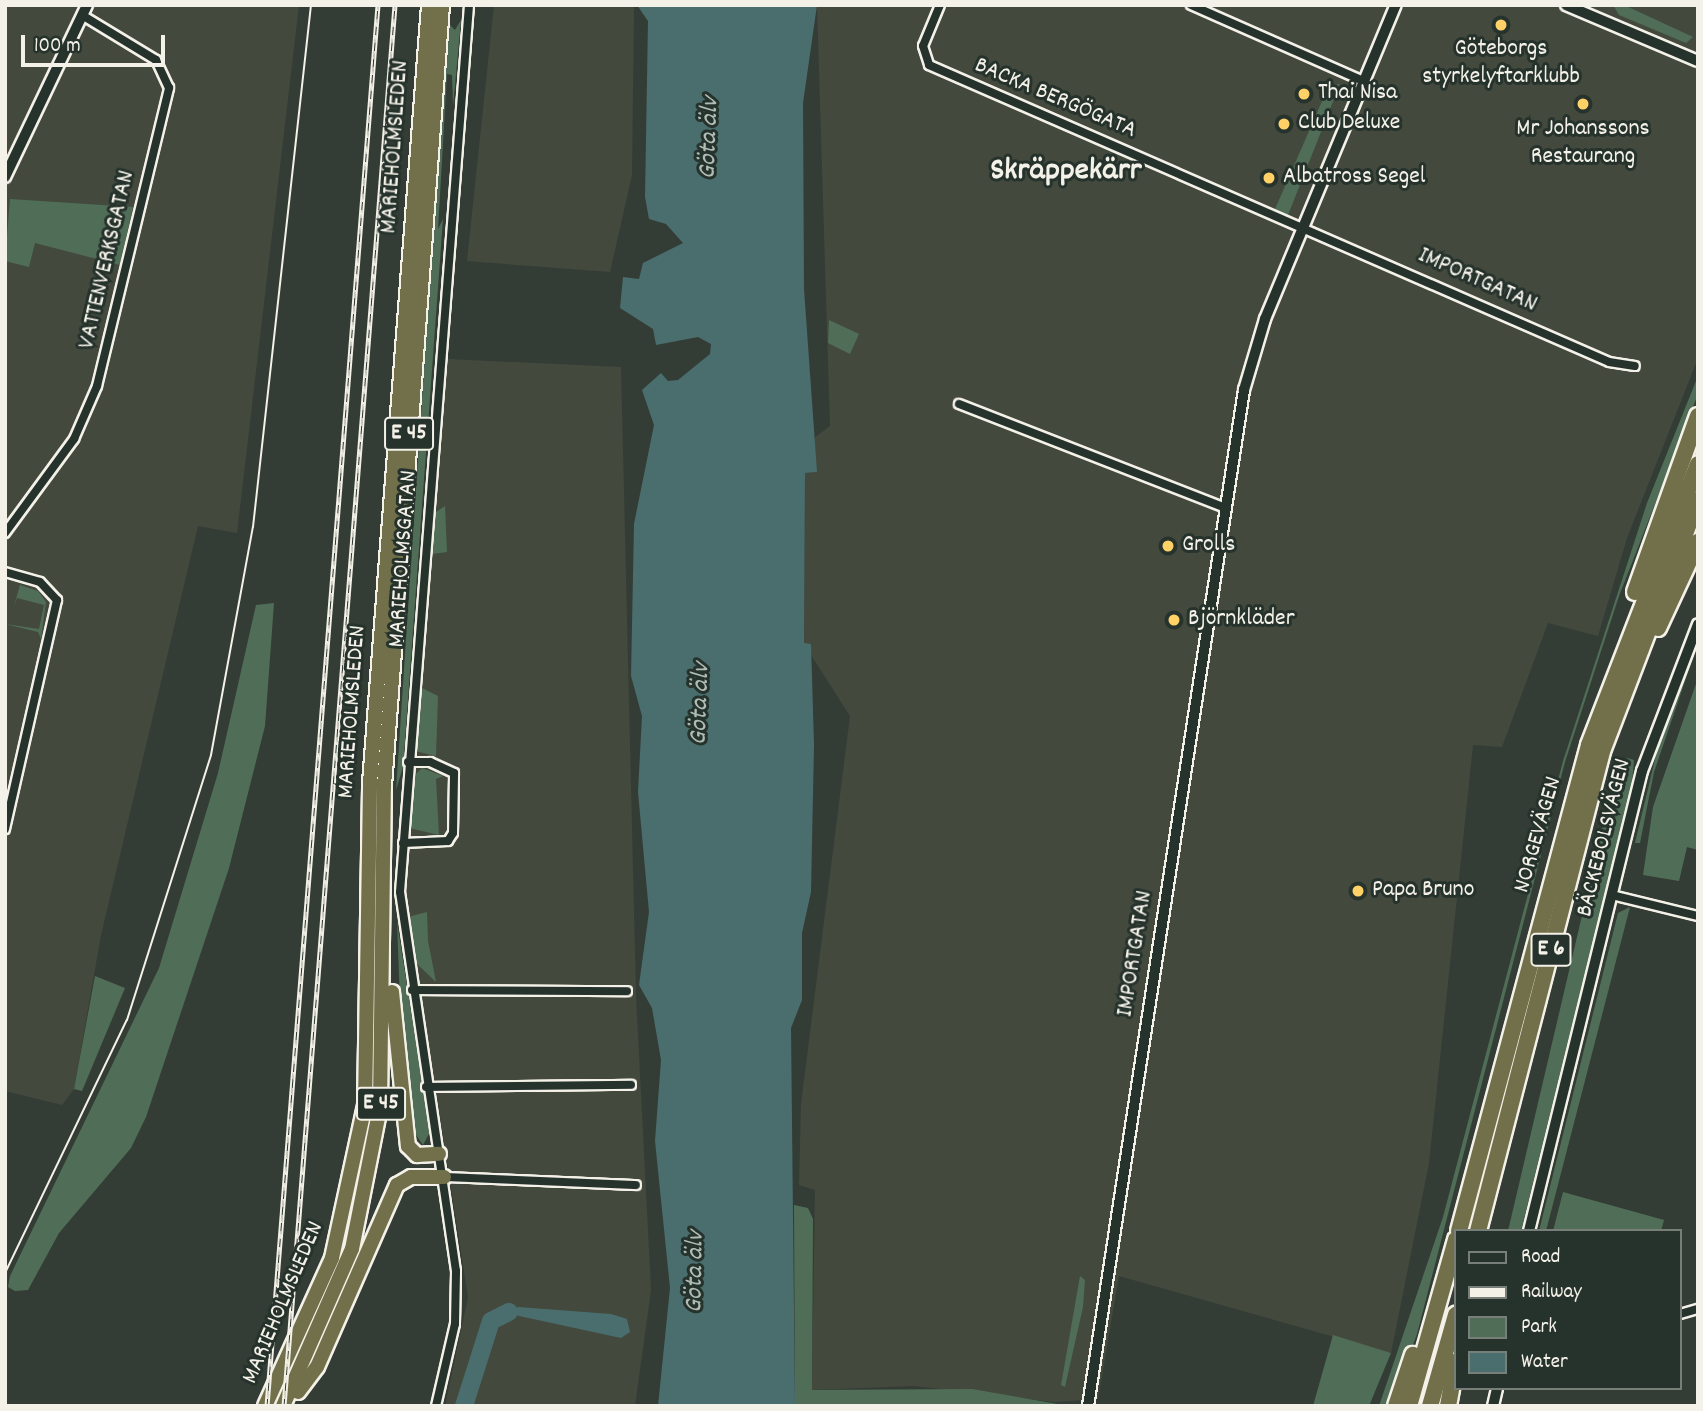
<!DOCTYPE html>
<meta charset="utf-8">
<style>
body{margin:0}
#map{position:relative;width:1703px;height:1411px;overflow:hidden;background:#343d35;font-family:Dekko,sans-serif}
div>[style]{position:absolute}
.built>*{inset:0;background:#44493e}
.green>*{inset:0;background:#506e57}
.water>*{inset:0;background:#4a6e6e}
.river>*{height:18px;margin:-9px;padding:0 9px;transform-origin:9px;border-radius:9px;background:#4a6e6e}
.roads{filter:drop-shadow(2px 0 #f4f1e8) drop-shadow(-2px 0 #f4f1e8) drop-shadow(0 2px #f4f1e8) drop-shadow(0 -2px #f4f1e8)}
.minor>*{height:8px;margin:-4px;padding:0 4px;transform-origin:4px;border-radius:4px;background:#26332d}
.tertiary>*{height:10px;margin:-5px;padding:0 5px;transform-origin:5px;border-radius:5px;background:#26332d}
.trunk>*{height:14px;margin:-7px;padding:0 7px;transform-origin:7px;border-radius:7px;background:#71704a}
.motorway>*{height:16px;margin:-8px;padding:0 8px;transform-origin:8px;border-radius:8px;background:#71704a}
.tram>*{height:2px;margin:-1px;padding:0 1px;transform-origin:1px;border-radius:1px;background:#f4f1e8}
.rail>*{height:5px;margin-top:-2.5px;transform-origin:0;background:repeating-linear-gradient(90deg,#26332d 0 8px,#f4f1e8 0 16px);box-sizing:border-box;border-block:2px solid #f4f1e8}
.dots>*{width:19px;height:19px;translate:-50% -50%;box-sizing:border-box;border:4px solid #26332d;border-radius:50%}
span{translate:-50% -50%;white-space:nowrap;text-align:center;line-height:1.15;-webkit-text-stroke:6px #26332d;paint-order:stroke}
.shield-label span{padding:2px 5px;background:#26332d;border:2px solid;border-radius:5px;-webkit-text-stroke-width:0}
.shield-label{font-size:23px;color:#f4f1e8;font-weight:700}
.poi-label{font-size:24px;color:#f4f1e8}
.left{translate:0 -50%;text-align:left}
.street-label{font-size:24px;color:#f4f1e8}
.water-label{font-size:26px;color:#b0bdb7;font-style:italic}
.district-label{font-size:32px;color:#f4f1e8;font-weight:700}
.frame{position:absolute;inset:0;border:7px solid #f4f1e8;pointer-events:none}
.legend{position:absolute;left:1454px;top:1229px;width:228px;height:161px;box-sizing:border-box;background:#26332d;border:2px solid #787f78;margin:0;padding:9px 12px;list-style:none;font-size:21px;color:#f4f1e8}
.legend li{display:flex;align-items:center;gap:14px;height:35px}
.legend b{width:35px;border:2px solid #787f78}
.scale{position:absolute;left:21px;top:35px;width:144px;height:32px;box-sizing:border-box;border:4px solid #f4f1e8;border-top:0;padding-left:9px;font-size:21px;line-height:24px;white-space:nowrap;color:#f4f1e8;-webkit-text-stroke:5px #26332d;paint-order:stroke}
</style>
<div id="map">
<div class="built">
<i style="clip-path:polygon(5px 5px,299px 5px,237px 533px,198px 526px,101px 935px,74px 1089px,62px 1105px,5px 1091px)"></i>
<i style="clip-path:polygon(494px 5px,634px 5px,632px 175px,610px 272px,467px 261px)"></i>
<i style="clip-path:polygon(817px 5px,1698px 5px,1698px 358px,1627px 538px,1598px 636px,1548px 623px,1502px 747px,1473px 745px,1429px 1163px,1391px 1353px,1119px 1276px,1098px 1399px,1054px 1402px,914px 1386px,812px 1390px,815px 1190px,799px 1185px,801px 1104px,850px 716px,804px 644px,805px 473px,816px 472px,814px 438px,830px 426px)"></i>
<i style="clip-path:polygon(447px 359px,621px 367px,636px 996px,651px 1290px,635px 1406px,445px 1406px,468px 1297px,404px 884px)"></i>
</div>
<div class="green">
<i style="clip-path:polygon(1613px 5px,1624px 5px,1693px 37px,1686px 43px,1619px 15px)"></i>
<i style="clip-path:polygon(461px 20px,453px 107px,452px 75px,447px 74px,438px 229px,443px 219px,403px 767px,396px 790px,446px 38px,448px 23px,455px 30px)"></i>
<i style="clip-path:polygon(1340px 84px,1288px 215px,1283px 214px,1275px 209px,1323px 99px,1329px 86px)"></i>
<i style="clip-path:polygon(10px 199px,133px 207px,120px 265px,35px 243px,29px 267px,5px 261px)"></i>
<i style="clip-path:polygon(829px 320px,859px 334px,850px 354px,828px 343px)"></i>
<i style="clip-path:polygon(1698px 376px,1698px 394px,1619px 596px,1565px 762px,1417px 1334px,1390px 1406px,1379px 1406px,1443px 1217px,1563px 761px,1647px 503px)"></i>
<i style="clip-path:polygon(445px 506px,447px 552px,432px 554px,433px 514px)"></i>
<i style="clip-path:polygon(20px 585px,38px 591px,46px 602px,41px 639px,38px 632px,5px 624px,39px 629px,44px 605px,17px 598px,14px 606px)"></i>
<i style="clip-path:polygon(274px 603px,265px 726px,229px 868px,146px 1117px,131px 1148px,59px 1233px,28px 1290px,15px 1291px,8px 1287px,10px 1276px,159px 968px,218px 773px,256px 605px)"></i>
<i style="clip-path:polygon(1698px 643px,1654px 772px,1640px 843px,1635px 843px,1657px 751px)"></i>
<i style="clip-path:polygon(1698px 678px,1698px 850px,1687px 847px,1679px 881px,1643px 875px,1653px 807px)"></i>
<i style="clip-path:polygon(420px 687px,438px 696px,436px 756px,415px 751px)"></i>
<i style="clip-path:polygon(1627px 758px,1634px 760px,1632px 783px,1521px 1231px,1508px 1231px,1603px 826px)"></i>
<i style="clip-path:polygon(422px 768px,443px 776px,436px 779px,439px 835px,409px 828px,412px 778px)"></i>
<i style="clip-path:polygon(394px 840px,397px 922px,430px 1132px,423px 1145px,414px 1132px,400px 1003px)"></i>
<i style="clip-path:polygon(1630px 907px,1546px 1231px,1539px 1231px,1618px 913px)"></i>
<i style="clip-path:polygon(427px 912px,428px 941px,436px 982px,416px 963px,410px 934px,408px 917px)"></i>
<i style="clip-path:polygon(95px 976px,125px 988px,82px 1091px,74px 1089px)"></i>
<i style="clip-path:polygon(1563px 1192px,1664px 1220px,1661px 1231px,1553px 1231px)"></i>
<i style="clip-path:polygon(794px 1205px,808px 1208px,813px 1219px,812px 1390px,972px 1389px,1069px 1406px,795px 1406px)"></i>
<i style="clip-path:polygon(1080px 1276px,1085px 1280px,1083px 1307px,1065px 1387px,1061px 1385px)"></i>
<i style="clip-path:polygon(1333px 1335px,1391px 1353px,1369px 1406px,1313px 1406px)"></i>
</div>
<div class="water">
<i style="clip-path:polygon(637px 5px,817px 5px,803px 103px,804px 289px,817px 472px,805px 473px,804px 643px,811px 644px,814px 745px,811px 892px,802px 933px,802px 1000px,791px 1028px,795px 1406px,658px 1406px,670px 1288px,655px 1141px,661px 1060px,652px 1008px,639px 985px,649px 912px,638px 792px,642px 716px,631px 676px,634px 524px,654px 425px,642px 390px,661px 373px,668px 381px,678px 380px,710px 354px,711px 344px,698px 337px,656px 345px,653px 329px,620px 308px,623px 277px,639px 279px,643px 263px,683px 243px,666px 224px,649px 219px,645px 197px,648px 21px)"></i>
<i style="clip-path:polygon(518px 1307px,611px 1314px,627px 1319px,630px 1332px,621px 1338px,510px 1314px)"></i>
</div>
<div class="river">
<i style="left:464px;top:1406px;width:89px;rotate:-72.4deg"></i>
<i style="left:491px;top:1321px;width:20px;rotate:-27deg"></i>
</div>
<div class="roads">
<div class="minor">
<i style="left:940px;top:5px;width:44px;rotate:112.5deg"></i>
<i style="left:923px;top:46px;width:20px;rotate:72deg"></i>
<i style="left:929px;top:65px;width:742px;rotate:23.59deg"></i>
<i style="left:1609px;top:362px;width:26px;rotate:9deg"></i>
<i style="left:1191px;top:5px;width:188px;rotate:23.8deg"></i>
<i style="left:959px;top:404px;width:287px;rotate:21.3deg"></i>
<i style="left:5px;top:533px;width:117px;rotate:-53.7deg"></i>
<i style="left:74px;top:439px;width:58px;rotate:-66.5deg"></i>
<i style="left:97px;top:386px;width:307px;rotate:-76.4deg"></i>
<i style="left:169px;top:88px;width:31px;rotate:-115deg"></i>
<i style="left:156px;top:60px;width:87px;rotate:-148.7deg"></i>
<i style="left:5px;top:572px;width:36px;rotate:16deg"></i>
<i style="left:40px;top:582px;width:25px;rotate:47deg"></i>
<i style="left:57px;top:600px;width:235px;rotate:102.8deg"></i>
<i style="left:403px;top:843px;width:45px;rotate:-2.5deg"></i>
<i style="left:448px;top:841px;width:9px;rotate:-58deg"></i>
<i style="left:453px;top:833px;width:60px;rotate:-89deg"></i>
<i style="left:454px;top:773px;width:26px;rotate:-155deg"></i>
<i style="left:430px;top:762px;width:22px;rotate:180deg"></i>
<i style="left:1612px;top:895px;width:89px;rotate:13.7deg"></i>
<i style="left:412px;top:990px;width:215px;rotate:0.3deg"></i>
<i style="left:426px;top:1087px;width:205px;rotate:-0.6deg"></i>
<i style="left:444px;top:1177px;width:192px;rotate:2.4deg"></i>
<i style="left:1680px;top:1314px;width:19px;rotate:-16deg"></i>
<i style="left:436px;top:1406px;width:84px;rotate:-77deg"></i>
<i style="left:455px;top:1324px;width:53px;rotate:-88.9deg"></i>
<i style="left:456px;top:1271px;width:383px;rotate:-98.4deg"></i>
<i style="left:400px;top:892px;width:890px;rotate:-85.55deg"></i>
</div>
<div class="tertiary">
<i style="left:1566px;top:5px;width:143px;rotate:23deg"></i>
<i style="left:5px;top:177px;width:191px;rotate:-64.5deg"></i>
<i style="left:1529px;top:1231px;width:474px;rotate:-76.2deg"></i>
<i style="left:1642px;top:771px;width:157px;rotate:-69.1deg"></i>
<i style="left:1088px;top:1406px;width:1028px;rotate:-81.27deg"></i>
<i style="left:1244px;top:390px;width:74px;rotate:-73.5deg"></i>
<i style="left:1265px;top:319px;width:340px;rotate:-67.4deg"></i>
<i style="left:1493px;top:1406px;width:18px;rotate:-77deg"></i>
</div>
<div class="trunk">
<i style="left:392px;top:992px;width:155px;rotate:84.1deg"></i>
<i style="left:408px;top:1146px;width:13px;rotate:45deg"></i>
<i style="left:417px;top:1155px;width:22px;rotate:-3deg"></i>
<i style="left:298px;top:1392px;width:31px;rotate:-53deg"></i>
<i style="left:317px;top:1367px;width:199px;rotate:-66.3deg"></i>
<i style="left:397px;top:1185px;width:16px;rotate:-30deg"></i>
<i style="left:411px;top:1177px;width:33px"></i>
<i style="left:265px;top:1406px;width:162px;rotate:-65.6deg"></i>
<i style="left:332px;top:1258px;width:156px;rotate:-77.8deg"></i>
<i style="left:365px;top:1106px;width:323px;rotate:-89.1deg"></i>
<i style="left:370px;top:783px;width:780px;rotate:-85.66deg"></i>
<i style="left:283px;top:1406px;width:171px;rotate:-66.3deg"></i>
<i style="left:352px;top:1249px;width:145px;rotate:-78.8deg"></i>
<i style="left:380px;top:1107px;width:321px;rotate:-89.3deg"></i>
<i style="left:384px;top:786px;width:783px;rotate:-85.75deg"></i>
</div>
<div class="motorway">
<i style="left:1635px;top:592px;width:187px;rotate:-70.3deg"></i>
<i style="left:1658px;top:628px;width:95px;rotate:-65.1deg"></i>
<i style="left:1459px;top:1231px;width:503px;rotate:-75.02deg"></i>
<i style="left:1589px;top:745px;width:301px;rotate:-68.8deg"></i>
<i style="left:1478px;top:1231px;width:493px;rotate:-75.5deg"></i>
<i style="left:1601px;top:754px;width:272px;rotate:-69.1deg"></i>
<i style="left:1396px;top:1406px;width:54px;rotate:-71.6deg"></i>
<i style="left:1409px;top:1406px;width:173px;rotate:-74.2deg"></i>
<i style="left:1430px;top:1406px;width:95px;rotate:-74.1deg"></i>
<i style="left:1448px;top:1406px;width:45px;rotate:-79.7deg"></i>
</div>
</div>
<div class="tram">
<i style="left:5px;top:1273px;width:281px;rotate:-64.3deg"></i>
<i style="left:127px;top:1020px;width:278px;rotate:-72.4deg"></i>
<i style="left:211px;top:755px;width:232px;rotate:-79.6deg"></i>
<i style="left:253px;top:527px;width:525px;rotate:-83.66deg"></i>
</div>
<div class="rail">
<i style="left:267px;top:1406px;width:1405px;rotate:-85.47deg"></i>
<i style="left:284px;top:1406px;width:1405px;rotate:-85.47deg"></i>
</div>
<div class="dots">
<i style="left:1501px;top:25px;background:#ffd166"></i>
<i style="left:1304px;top:94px;background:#ffd166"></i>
<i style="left:1583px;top:104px;background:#ffd166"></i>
<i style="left:1284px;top:124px;background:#ffd166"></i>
<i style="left:1269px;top:178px;background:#ffd166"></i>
<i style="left:1168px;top:546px;background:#ffd166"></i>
<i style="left:1174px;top:620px;background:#ffd166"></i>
<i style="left:1358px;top:891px;background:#ffd166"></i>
</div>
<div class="shield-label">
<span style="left:409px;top:434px">E 45</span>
<span style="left:1551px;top:950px">E 6</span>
<span style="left:381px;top:1104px">E 45</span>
</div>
<div class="poi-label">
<span style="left:1501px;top:64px">Göteborgs<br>styrkelyftarklubb</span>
<span class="left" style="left:1318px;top:94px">Thai Nisa</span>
<span class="left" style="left:1298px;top:124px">Club Deluxe</span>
<span style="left:1583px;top:144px">Mr Johanssons<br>Restaurang</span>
<span class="left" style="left:1283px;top:178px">Albatross Segel</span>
<span class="left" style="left:1182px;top:546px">Grolls</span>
<span class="left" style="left:1188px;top:620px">Björnkläder</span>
<span class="left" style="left:1372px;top:891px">Papa Bruno</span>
</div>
<div class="street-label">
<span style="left:1055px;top:99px;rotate:23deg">BACKA BERGÖGATA</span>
<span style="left:396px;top:147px;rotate:-86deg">MARIEHOLMSLEDEN</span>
<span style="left:108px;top:260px;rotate:-77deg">VATTENVERKSGATAN</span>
<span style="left:1477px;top:281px;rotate:24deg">IMPORTGATAN</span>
<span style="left:404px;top:559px;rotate:-86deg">MARIEHOLMSGATAN</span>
<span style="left:353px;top:712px;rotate:-86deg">MARIEHOLMSLEDEN</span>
<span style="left:1539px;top:835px;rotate:-74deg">NORGEVÄGEN</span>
<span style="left:1605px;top:838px;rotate:-76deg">BÄCKEBOLSVÄGEN</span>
<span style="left:1136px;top:954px;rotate:-81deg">IMPORTGATAN</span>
<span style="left:284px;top:1303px;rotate:-67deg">MARIEHOLMSLEDEN</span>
</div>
<div class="water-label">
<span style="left:710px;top:138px;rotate:-88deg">Göta älv</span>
<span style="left:701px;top:704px;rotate:-88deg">Göta älv</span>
<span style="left:696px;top:1272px;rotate:-89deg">Göta älv</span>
</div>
<div class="district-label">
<span style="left:1066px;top:172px">Skräppekärr</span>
</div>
<div class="frame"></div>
<ul class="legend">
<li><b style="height:9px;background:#26332d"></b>Road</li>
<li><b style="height:9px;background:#f4f1e8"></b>Railway</li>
<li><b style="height:19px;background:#506e57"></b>Park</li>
<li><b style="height:19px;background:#4a6e6e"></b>Water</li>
</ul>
<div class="scale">100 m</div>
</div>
